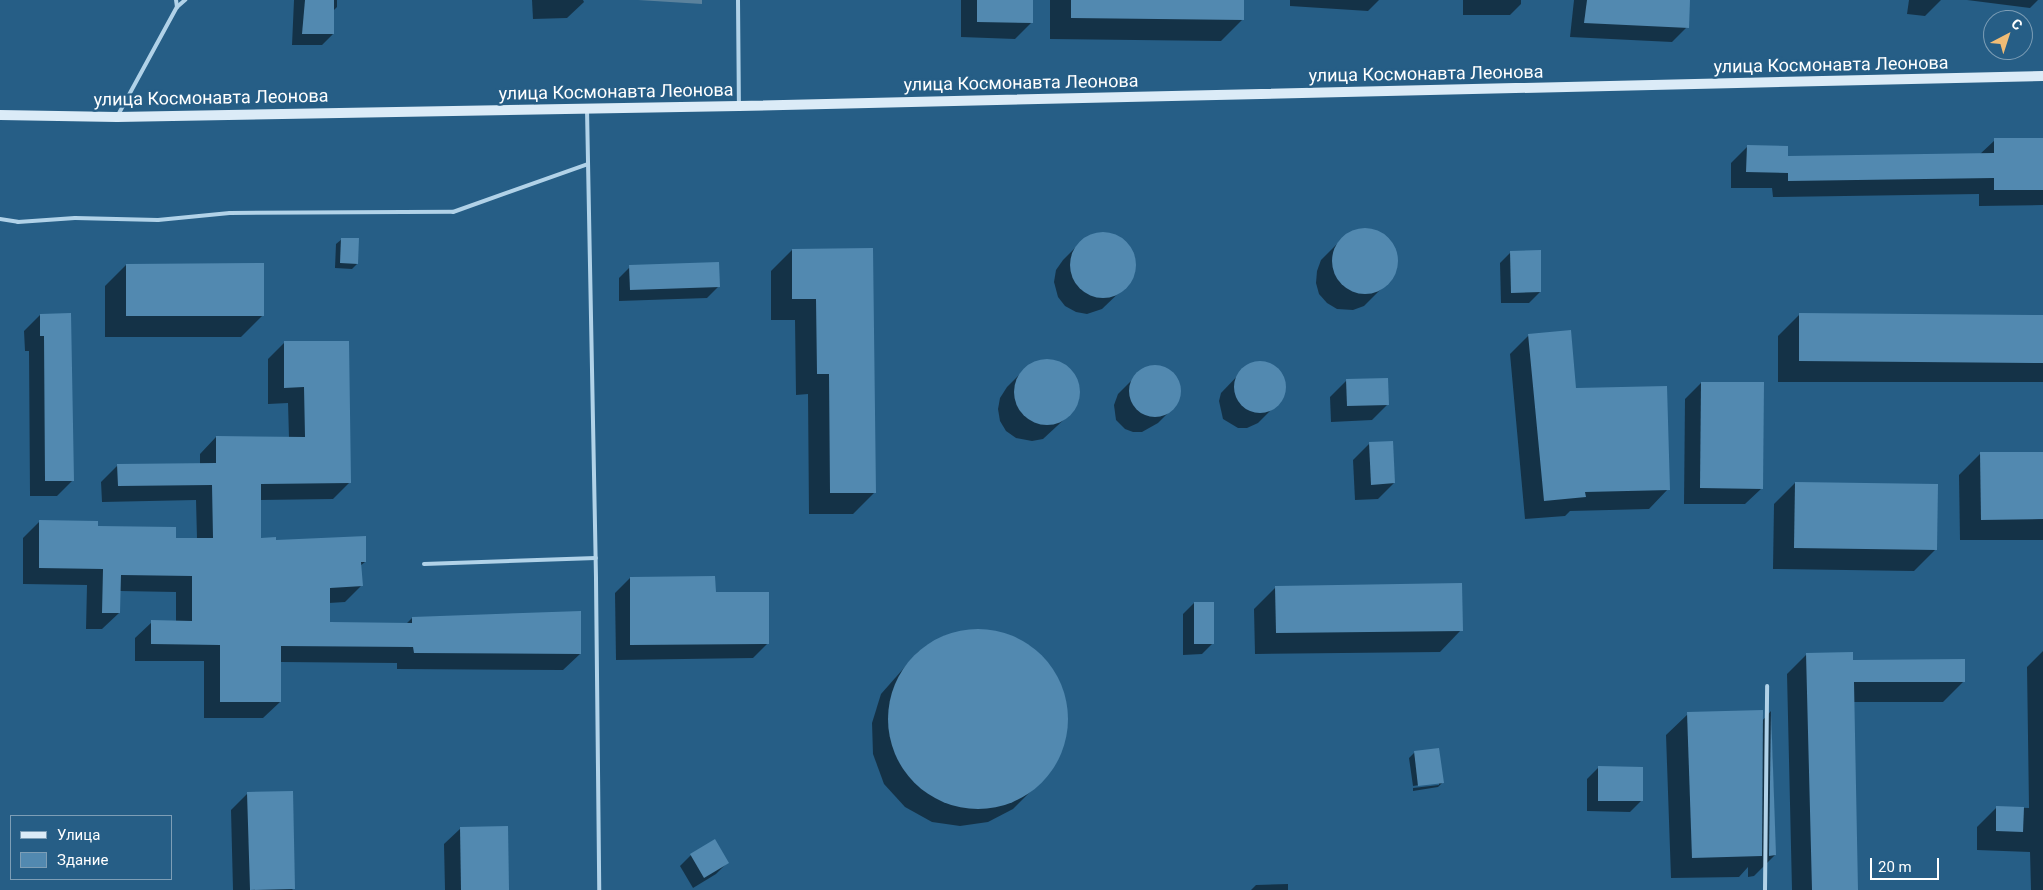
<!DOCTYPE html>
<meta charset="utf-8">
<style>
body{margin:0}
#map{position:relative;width:2043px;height:890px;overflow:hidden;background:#265e86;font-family:Roboto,sans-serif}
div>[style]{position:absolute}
.water>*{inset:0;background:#5b829d}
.shadow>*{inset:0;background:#0007}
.building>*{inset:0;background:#5289b0}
.round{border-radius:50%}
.lane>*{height:4px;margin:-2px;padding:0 2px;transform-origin:2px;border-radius:2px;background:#b1d2e8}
.secondary>*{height:10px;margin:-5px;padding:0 5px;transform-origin:5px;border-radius:5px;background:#dbebf7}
span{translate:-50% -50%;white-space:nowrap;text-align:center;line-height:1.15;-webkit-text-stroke:4.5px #265e86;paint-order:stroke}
.street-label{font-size:18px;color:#fff}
.legend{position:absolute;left:10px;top:815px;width:162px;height:65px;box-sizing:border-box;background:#265e86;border:1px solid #7d9eb6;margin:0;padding:6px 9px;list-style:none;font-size:15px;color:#fff}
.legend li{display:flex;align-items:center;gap:10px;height:25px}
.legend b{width:25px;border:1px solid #7d9eb6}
.north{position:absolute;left:1983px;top:10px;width:50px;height:50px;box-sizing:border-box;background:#265e86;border:1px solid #7d9eb6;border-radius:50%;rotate:40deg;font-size:14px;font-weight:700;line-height:20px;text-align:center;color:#fff}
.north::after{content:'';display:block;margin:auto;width:18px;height:22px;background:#f1bc75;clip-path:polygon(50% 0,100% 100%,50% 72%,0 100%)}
.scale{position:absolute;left:1870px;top:858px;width:69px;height:22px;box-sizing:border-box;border:2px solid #fff;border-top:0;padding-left:6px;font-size:15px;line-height:18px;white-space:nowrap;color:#fff;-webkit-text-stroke:4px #265e86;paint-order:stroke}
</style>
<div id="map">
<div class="water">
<i style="clip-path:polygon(638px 0,702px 0,702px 4px)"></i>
</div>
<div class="shadow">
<i style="clip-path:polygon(294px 0,337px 0,337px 7px,333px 11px,333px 34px,322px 45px,292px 45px)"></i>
<i style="clip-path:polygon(532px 0,583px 0,584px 2px,567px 18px,533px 19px)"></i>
<i style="clip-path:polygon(961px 0,1032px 0,1032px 22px,1015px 39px,961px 37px)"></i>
<i style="clip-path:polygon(1050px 0,1243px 0,1243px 19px,1221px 41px,1050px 39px)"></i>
<i style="clip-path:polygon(1290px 0,1379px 0,1368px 11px,1290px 6px)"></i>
<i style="clip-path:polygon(1463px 0,1521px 0,1521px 4px,1510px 15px,1463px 15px)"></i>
<i style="clip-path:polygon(1574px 0,1689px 0,1687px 27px,1672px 42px,1570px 37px)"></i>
<i style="clip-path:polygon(1909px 0,1941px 0,1925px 16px,1907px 14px)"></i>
<i style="clip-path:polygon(1967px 0,2038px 0,2030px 8px)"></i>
<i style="clip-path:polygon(1995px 140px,2043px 140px,2043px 205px,1979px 206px,1979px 194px,1773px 197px,1772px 188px,1731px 188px,1731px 163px,1747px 147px,1787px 157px,1979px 155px)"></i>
<i style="clip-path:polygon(1359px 230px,1371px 230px,1385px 237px,1393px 246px,1396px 257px,1396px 270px,1390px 280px,1364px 306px,1353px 310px,1337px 309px,1327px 303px,1319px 294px,1316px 283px,1317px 271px,1321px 260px,1338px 243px,1348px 234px)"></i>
<i style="clip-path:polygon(1101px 233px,1117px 236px,1126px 243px,1132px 253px,1135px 264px,1133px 276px,1126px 286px,1102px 309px,1087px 314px,1076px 312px,1065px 306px,1058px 297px,1054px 282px,1056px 270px,1063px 260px,1080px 243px,1090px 235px)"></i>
<i style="clip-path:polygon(342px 239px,357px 264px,352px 269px,335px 268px,336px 244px)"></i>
<i style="clip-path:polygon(872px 249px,875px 492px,853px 514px,809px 514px,808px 394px,796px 395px,795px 320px,771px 320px,771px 271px,792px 250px)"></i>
<i style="clip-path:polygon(1511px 252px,1540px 292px,1529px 303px,1501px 303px,1500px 263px)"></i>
<i style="clip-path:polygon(126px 265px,263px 315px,241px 337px,105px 337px,105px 286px)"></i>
<i style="clip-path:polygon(630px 267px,718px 287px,707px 298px,619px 301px,619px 278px)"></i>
<i style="clip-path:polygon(1800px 314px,2043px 316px,2043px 382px,1778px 382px,1778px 336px)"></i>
<i style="clip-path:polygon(40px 315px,73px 480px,57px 496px,30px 496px,29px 351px,25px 351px,24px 331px)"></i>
<i style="clip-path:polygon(1529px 335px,1575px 389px,1668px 489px,1649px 509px,1570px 511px,1565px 516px,1525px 519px,1510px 354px)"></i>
<i style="clip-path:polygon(284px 343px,350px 482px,333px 499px,260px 500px,260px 539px,365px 562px,360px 566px,362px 585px,345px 602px,329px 603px,329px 623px,406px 624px,412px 618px,580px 654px,563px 670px,397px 669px,397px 663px,280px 662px,280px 702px,263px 718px,204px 718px,204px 661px,135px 661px,135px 638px,152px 622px,176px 622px,176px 592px,120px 591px,119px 613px,102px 629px,86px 629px,87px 585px,23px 584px,23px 538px,40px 521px,175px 540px,197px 539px,196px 500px,102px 502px,101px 482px,118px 465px,200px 464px,200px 454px,216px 437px,289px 438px,288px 403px,268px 404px,268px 359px)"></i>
<i style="clip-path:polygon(1045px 360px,1057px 362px,1070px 370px,1077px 380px,1079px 392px,1077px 404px,1070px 414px,1043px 439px,1032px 441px,1016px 438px,1006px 431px,1000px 421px,998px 409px,1000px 398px,1007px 387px,1024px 370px,1034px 363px)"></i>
<i style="clip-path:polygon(1265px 363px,1278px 370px,1284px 381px,1284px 390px,1275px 406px,1258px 423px,1247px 428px,1238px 428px,1223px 419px,1219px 401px,1221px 393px,1245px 368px,1253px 364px)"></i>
<i style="clip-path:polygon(1154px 367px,1163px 368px,1177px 379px,1179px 397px,1175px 406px,1158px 423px,1142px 432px,1133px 432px,1125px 429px,1116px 420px,1114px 405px,1118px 394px,1135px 377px,1146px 369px)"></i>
<i style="clip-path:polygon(1347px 380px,1388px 404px,1372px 420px,1331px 422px,1330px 397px)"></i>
<i style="clip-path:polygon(1701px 383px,1762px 488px,1745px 504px,1684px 504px,1685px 399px)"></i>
<i style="clip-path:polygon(1370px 443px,1394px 483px,1378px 499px,1355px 500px,1353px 460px)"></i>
<i style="clip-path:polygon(1981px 453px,2043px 453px,2043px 540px,1960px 540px,1959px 475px)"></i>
<i style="clip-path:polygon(1795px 483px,1935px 550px,1914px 571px,1773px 569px,1774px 504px)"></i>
<i style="clip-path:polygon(630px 578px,714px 593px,768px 643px,753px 658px,616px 660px,615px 593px)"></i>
<i style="clip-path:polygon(1276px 587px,1461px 630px,1440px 652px,1255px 654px,1254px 609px)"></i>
<i style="clip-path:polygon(1194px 603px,1213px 643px,1202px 654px,1183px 655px,1183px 614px)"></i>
<i style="clip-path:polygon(975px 630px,1006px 634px,1031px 647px,1050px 667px,1063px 692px,1067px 720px,1063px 747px,1050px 772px,1013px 809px,988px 822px,960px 826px,932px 822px,905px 807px,884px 784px,873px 754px,872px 723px,881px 694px,918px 652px,944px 636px)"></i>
<i style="clip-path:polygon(2043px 651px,2043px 890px,2031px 890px,2030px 852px,1977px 850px,1977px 827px,1997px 807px,2029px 808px,2027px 667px)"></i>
<i style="clip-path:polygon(1807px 654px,1963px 682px,1943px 702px,1853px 702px,1857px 890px,1792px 890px,1787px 674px)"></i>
<i style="clip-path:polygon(1771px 711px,1775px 855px,1754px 876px,1748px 877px,1748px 867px,1739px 877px,1671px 878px,1666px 735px,1688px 714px,1762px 721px)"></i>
<i style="clip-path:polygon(1438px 749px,1443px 782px,1438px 787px,1413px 791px,1413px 788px,1439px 785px,1439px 782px,1413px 786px,1409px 758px,1414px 753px)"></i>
<i style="clip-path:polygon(1598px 768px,1641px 801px,1630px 812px,1587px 811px,1587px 779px)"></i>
<i style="clip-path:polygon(248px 793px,294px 888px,292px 890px,233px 890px,231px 810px)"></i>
<i style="clip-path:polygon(461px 828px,508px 890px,445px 890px,444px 844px)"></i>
<i style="clip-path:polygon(714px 841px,727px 863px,716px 874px,693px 888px,680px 866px,691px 855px)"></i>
<i style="clip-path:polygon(1288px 884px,1288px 890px,1251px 890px,1256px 885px)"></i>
</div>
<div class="building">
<i style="clip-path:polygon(305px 0,334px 0,334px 34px,302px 34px)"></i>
<i style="clip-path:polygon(977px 0,1033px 0,1033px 23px,977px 22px)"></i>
<i style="clip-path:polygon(1071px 0,1244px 0,1244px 20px,1071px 18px)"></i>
<i style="clip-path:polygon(1587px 0,1690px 0,1689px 28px,1584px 23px)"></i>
<i style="clip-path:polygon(1994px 138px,2043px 138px,2043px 190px,1994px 190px,1994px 178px,1788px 181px,1788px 173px,1746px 172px,1747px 145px,1788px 146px,1788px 156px,1994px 153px)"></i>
<i class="round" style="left:1332px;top:228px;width:66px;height:66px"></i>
<i class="round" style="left:1070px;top:232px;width:66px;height:66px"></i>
<i style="clip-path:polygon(341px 238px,359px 238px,358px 264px,340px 263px)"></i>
<i style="clip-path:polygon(873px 248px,876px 493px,830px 493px,829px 374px,817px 374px,816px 299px,792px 299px,792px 249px)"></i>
<i style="clip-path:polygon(1541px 250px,1541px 292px,1511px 293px,1510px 251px)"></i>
<i style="clip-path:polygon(719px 262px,720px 287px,630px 290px,629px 265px)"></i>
<i style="clip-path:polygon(262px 263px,264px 263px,264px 316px,126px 316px,126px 264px)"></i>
<i style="clip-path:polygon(71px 313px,74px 481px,45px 481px,44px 336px,40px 336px,40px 314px)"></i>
<i style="clip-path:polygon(1799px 313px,2043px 315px,2043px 363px,1799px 361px)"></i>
<i style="clip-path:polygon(1571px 330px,1576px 388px,1667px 386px,1670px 490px,1585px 492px,1586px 497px,1544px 501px,1528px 334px)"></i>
<i style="clip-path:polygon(284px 341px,349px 341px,351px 483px,261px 484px,261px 538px,276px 537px,276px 540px,366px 536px,366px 562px,361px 562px,363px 586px,330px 588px,330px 622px,412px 623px,412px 617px,581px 611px,581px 654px,414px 653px,413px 647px,281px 646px,281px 702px,220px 702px,220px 645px,151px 644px,151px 620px,192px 621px,192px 576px,121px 575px,120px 613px,102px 613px,103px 569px,39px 568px,39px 520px,98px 521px,98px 526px,176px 527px,176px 538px,213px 538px,212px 485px,118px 486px,117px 464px,216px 463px,216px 436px,305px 437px,304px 387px,284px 388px)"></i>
<i class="round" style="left:1014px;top:359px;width:66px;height:66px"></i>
<i class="round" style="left:1234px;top:361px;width:52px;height:52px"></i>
<i class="round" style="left:1129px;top:365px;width:52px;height:52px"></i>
<i style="clip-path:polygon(1388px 378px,1389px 405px,1347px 406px,1346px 379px)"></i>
<i style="clip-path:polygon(1701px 382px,1764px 382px,1763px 489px,1700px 488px)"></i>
<i style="clip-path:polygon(1393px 441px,1395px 483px,1371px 485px,1369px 442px)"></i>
<i style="clip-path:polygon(1980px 452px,2043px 452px,2043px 519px,1981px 520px)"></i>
<i style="clip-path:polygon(1795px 482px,1938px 484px,1937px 550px,1794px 548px)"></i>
<i style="clip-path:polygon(715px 576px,716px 592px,769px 592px,769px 644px,630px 645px,630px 577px)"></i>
<i style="clip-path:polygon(1462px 583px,1463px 631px,1276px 633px,1275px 586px)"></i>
<i style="clip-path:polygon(1194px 602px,1214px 602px,1214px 644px,1194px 644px)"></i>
<i class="round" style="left:888px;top:629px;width:180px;height:180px"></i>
<i style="clip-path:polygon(1853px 652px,1853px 660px,1965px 659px,1965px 682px,1854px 682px,1858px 890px,1812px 890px,1806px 653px)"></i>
<i style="clip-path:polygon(1763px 710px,1762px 856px,1692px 858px,1687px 712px)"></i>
<i style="clip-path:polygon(1771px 710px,1776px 855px,1769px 856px)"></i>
<i style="clip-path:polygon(1439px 748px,1444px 783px,1418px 786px,1414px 751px)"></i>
<i style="clip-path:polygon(1598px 766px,1643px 767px,1643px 801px,1598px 801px)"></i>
<i style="clip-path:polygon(293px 791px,295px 889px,250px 890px,247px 792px)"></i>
<i style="clip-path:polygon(1996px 806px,2024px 807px,2023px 832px,1996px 831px)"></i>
<i style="clip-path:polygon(508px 826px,509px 890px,461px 890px,460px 827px)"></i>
<i style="clip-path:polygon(715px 839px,729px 863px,704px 878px,690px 854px)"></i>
</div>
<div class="lane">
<i style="left:738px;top:0;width:105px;rotate:89.5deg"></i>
<i style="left:177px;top:7px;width:11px;rotate:-41deg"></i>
<i style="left:587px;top:109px;width:470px;rotate:88.9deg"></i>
<i style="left:596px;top:579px;width:311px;rotate:89.4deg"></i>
<i style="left:118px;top:115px;width:123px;rotate:-61.4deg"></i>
<i style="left:177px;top:7px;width:7px;rotate:-98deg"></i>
<i style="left:0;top:219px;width:18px;rotate:9deg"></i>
<i style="left:18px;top:222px;width:57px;rotate:-4deg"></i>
<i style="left:75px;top:218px;width:83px;rotate:1.4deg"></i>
<i style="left:158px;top:220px;width:72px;rotate:-5.6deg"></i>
<i style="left:230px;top:213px;width:223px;rotate:-0.3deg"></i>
<i style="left:453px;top:212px;width:143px;rotate:-19.6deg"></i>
<i style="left:424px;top:564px;width:172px;rotate:-2deg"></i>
<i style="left:1765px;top:890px;width:204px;rotate:-89.4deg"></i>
</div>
<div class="secondary">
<i style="left:0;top:115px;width:117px;rotate:1deg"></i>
<i style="left:117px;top:117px;width:622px;rotate:-1.01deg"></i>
<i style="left:739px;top:106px;width:1304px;rotate:-1.32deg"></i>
</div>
<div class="street-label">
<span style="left:1831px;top:65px;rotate:-1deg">улица Космонавта Леонова</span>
<span style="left:1426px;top:74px;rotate:-1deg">улица Космонавта Леонова</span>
<span style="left:1021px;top:83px;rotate:-1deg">улица Космонавта Леонова</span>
<span style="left:616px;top:92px;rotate:-1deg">улица Космонавта Леонова</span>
<span style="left:211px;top:98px;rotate:-1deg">улица Космонавта Леонова</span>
</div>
<ul class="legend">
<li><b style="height:6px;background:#dbebf7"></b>Улица</li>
<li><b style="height:14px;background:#5289b0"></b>Здание</li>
</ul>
<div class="north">С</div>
<div class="scale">20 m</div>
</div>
